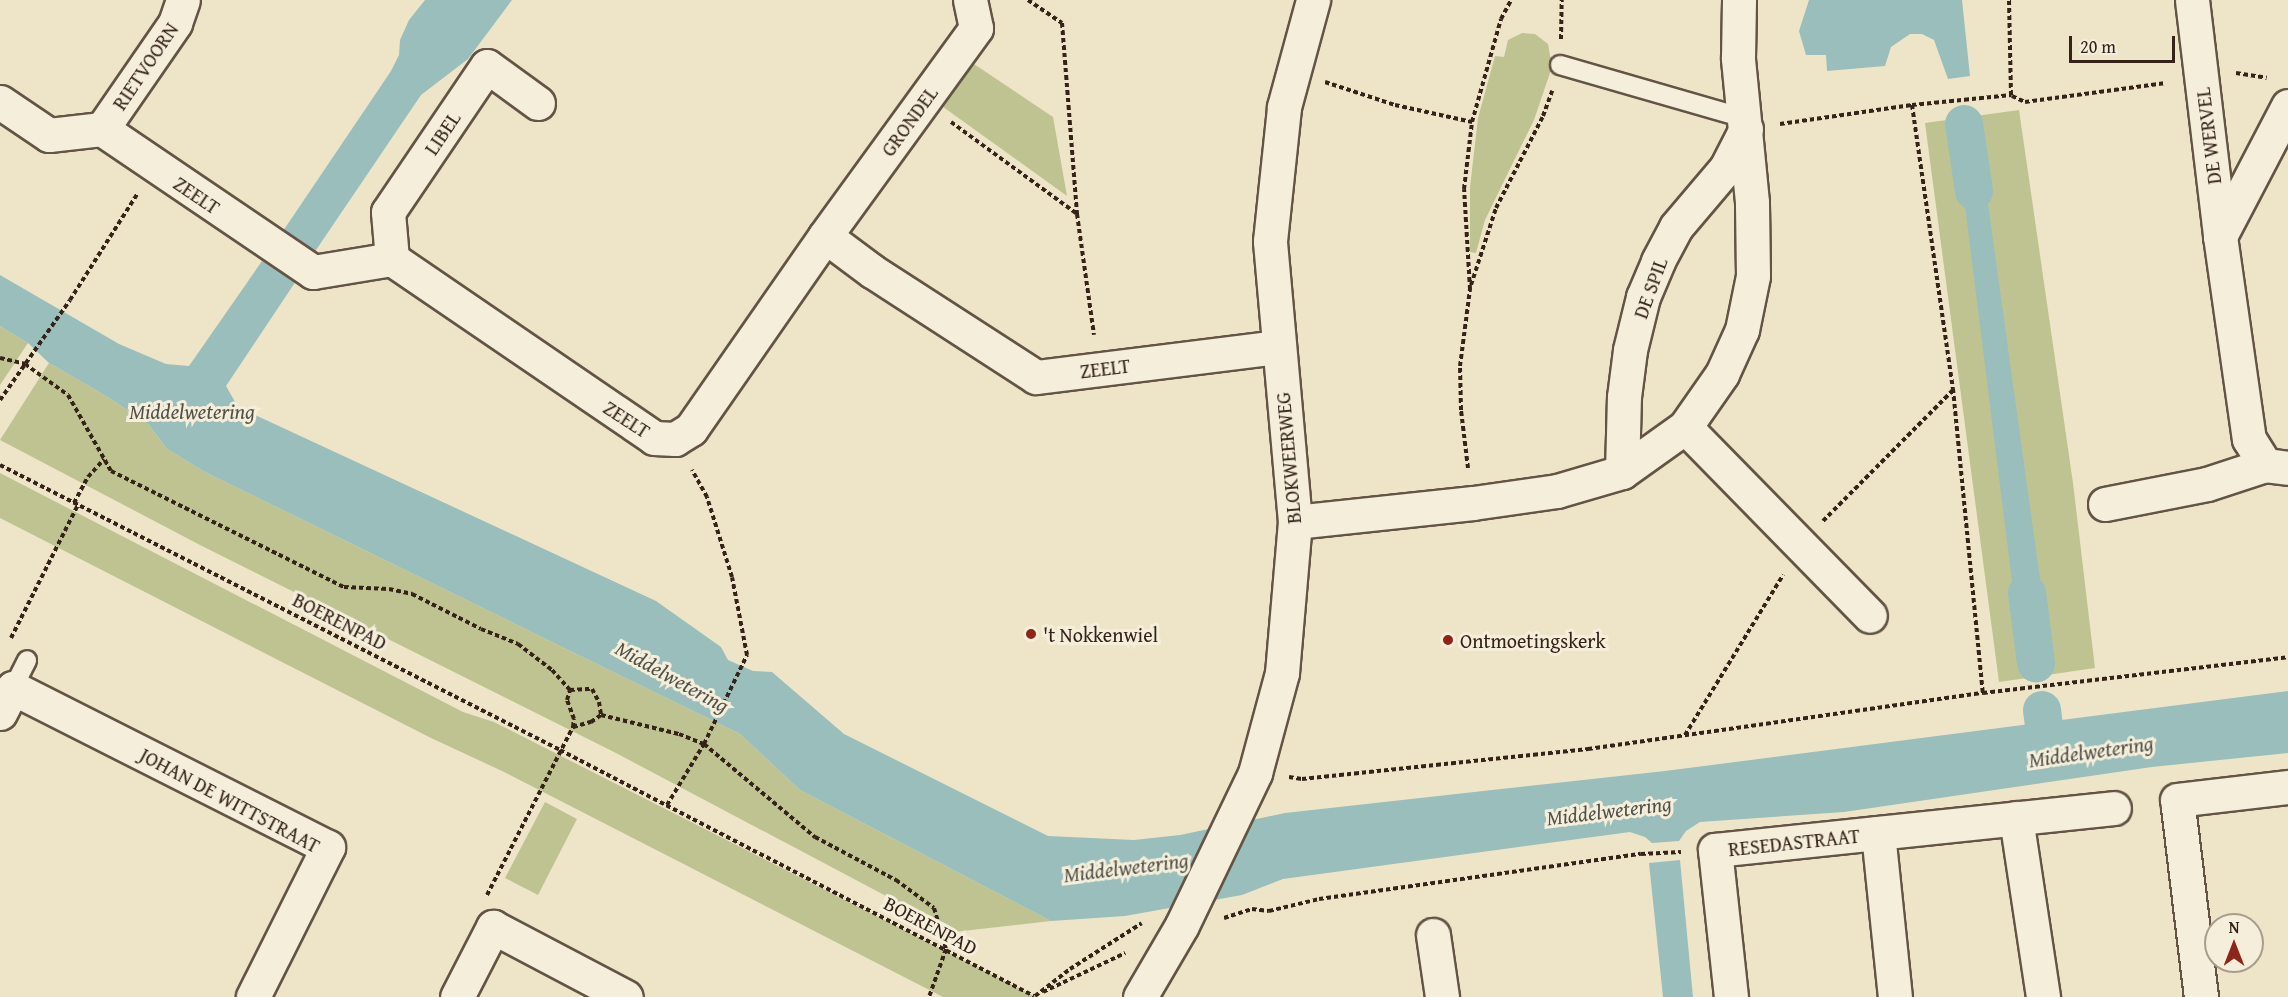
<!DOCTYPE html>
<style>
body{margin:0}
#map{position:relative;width:2288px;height:997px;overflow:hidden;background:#eee5c8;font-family:"Gentium Book Plus",serif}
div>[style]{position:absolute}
.green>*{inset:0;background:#bfc392}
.water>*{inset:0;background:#9abebb}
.canal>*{height:38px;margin:-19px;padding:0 19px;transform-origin:19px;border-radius:19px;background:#9abebb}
.path>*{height:4px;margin-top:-2px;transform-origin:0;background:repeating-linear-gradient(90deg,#352319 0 4.5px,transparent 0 7.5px)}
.roads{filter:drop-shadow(2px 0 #635445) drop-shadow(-2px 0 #635445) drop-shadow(0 2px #635445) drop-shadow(0 -2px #635445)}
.service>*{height:18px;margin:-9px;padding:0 9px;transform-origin:9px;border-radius:9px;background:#f4eedb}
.minor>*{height:33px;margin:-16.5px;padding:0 16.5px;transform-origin:16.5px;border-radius:16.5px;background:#f4eedb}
.tertiary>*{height:33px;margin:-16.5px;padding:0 16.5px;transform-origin:16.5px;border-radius:16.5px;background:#f4eedb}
.dots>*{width:16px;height:16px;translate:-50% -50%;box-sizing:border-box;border:3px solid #f4eedb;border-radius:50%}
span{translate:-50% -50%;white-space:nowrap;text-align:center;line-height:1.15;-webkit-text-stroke:6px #f4eedb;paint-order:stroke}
.street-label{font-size:20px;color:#352319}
.poi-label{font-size:20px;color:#352319}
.left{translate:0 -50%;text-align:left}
.water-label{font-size:21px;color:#53524a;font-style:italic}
.north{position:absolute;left:2204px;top:913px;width:60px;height:60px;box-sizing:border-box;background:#f4eedb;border:2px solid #a89d8d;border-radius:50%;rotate:0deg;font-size:16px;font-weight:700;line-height:24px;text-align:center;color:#352319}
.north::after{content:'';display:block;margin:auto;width:21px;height:27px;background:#8f2418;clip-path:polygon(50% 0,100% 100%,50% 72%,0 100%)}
.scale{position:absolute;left:2069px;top:36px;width:106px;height:27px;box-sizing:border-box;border:3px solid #352319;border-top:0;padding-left:8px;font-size:18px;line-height:21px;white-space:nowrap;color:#352319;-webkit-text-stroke:4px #f4eedb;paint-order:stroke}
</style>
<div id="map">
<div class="green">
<i style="clip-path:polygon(1522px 33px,1535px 34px,1548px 44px,1552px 67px,1534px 120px,1485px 220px,1476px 253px,1470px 252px,1470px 187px,1478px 118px,1495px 56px,1504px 57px,1508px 40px)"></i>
<i style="clip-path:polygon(968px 60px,1053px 117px,1067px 196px,939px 104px)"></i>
<i style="clip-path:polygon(2019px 110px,2073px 483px,2095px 668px,1999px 682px,1925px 123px)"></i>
<i style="clip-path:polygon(0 326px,28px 343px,0 385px)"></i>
<i style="clip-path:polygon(49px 363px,108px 397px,149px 425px,167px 449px,205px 472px,740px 734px,800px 790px,1051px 921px,954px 932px,614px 752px,200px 545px,0 440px)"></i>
<i style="clip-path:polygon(0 473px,463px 712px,494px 722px,1036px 997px,943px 997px,502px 771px,431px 738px,0 518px)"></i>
<i style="clip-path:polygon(545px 802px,577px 819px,538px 895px,505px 878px)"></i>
</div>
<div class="water">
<i style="clip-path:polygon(425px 0,512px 0,468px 59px,421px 95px,314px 253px,281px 234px,391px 71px,399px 55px,400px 40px,409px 20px)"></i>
<i style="clip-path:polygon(1809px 0,1962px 0,1970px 76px,1948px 79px,1934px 40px,1922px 34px,1910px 34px,1891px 47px,1885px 66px,1827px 71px,1826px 55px,1806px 55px,1799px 31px)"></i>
<i style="clip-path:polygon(1979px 139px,2049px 644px,2020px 645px,1957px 142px)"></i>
<i style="clip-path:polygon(262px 261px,298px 278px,226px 386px,238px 407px,656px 601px,721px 647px,728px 660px,753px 671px,772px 672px,844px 734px,1048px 836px,1134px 840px,1180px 835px,1285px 813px,1665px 771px,2288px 691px,2288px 753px,2152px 767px,1844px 812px,1700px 822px,1686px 831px,1679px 841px,1652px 843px,1645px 837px,1630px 832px,1283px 879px,1242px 895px,1125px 916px,1051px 921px,800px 790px,740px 734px,205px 472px,167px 449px,149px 425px,108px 397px,49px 363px,28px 343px,0 326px,0 275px,119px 344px,166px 364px,189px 366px)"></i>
<i style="clip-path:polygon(1680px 860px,1693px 997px,1663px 997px,1649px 863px)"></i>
</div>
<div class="canal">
<i style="left:1964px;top:124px;width:68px;rotate:81.5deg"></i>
<i style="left:2027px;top:593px;width:71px;rotate:82.7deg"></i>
<i style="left:2042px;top:710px;width:48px;rotate:82.9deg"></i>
</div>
<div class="path">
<i style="left:1028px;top:0;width:41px;rotate:34.1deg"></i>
<i style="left:1062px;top:23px;width:192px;rotate:85.5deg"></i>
<i style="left:1561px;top:39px;width:39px;rotate:-89deg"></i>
<i style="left:2236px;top:73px;width:31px;rotate:9deg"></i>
<i style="left:1325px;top:82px;width:74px;rotate:18.2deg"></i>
<i style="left:1395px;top:105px;width:79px;rotate:12.4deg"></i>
<i style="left:2012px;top:96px;width:14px;rotate:25deg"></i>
<i style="left:2025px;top:102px;width:142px;rotate:-7.7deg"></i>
<i style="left:1912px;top:105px;width:287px;rotate:81.8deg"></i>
<i style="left:1953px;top:389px;width:305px;rotate:84.4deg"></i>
<i style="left:951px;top:122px;width:156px;rotate:36.1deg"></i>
<i style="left:1077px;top:214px;width:122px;rotate:82deg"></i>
<i style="left:1780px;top:124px;width:133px;rotate:-8.2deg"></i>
<i style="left:1912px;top:105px;width:100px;rotate:-5.8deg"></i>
<i style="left:2011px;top:95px;width:95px;rotate:-91.2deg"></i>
<i style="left:1471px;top:285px;width:81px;rotate:-72deg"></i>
<i style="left:1496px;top:208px;width:103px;rotate:-62.9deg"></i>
<i style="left:1543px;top:116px;width:27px;rotate:-70deg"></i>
<i style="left:0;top:358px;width:26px;rotate:13deg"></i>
<i style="left:25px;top:364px;width:53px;rotate:35.8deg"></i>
<i style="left:68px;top:395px;width:87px;rotate:60.5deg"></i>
<i style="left:111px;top:471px;width:260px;rotate:26.5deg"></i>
<i style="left:344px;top:587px;width:45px;rotate:2.5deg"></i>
<i style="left:389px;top:589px;width:24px;rotate:12deg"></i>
<i style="left:412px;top:594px;width:77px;rotate:26.9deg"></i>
<i style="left:481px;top:629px;width:40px;rotate:22deg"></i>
<i style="left:518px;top:644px;width:43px;rotate:37.4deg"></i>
<i style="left:552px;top:670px;width:27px;rotate:48deg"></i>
<i style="left:570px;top:690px;width:22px;rotate:-3deg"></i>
<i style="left:592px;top:689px;width:15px;rotate:62deg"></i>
<i style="left:599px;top:702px;width:13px;rotate:81deg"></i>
<i style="left:601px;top:715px;width:80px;rotate:13.7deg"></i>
<i style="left:679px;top:734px;width:27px;rotate:22deg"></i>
<i style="left:704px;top:744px;width:145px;rotate:40deg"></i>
<i style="left:815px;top:837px;width:92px;rotate:28deg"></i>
<i style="left:896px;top:880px;width:47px;rotate:36.4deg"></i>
<i style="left:934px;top:908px;width:43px;rotate:73.7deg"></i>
<i style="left:946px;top:949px;width:51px;rotate:109.5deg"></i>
<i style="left:0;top:400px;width:122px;rotate:-55deg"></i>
<i style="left:70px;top:300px;width:127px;rotate:-57.6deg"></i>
<i style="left:0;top:465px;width:628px;rotate:26.97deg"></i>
<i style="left:560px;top:750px;width:534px;rotate:27.43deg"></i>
<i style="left:1468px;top:468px;width:58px;rotate:-96.9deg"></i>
<i style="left:1461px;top:410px;width:44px;rotate:-91.3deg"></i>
<i style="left:1460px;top:366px;width:78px;rotate:-82.6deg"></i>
<i style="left:1470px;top:289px;width:100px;rotate:-93.4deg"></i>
<i style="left:1464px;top:189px;width:67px;rotate:-83.2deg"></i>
<i style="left:1472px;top:122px;width:107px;rotate:-74.3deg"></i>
<i style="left:1501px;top:19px;width:21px;rotate:-62deg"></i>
<i style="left:74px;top:503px;width:30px;rotate:-62deg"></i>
<i style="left:88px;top:477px;width:24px;rotate:-48deg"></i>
<i style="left:1823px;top:521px;width:185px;rotate:-45.2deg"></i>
<i style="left:11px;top:638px;width:149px;rotate:-63.3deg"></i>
<i style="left:573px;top:727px;width:19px;rotate:-16deg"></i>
<i style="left:591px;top:722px;width:12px;rotate:-35deg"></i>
<i style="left:1685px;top:735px;width:188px;rotate:-58.5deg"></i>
<i style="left:1289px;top:777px;width:13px;rotate:9deg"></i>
<i style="left:1302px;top:779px;width:288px;rotate:-6deg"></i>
<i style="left:1588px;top:749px;width:399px;rotate:-8.1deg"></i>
<i style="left:1983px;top:693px;width:307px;rotate:-6.7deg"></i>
<i style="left:667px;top:805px;width:71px;rotate:-58.8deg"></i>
<i style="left:704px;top:744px;width:99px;rotate:-64.2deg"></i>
<i style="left:747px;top:655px;width:79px;rotate:-100.9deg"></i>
<i style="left:732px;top:577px;width:84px;rotate:-107.4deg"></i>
<i style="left:707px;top:497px;width:31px;rotate:-119deg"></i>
<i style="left:487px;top:895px;width:189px;rotate:-62.9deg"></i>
<i style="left:573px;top:727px;width:8px;rotate:-83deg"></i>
<i style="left:574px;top:719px;width:20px;rotate:-110deg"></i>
<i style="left:567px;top:700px;width:10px;rotate:-73deg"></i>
<i style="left:1224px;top:918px;width:29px;rotate:-18deg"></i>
<i style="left:1252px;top:909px;width:17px;rotate:7deg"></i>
<i style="left:1269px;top:911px;width:51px;rotate:-13.5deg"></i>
<i style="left:1319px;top:899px;width:325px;rotate:-8deg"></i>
<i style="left:1641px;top:854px;width:40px;rotate:-2.9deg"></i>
<i style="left:1043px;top:992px;width:91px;rotate:-25.4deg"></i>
<i style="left:1035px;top:996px;width:44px;rotate:-37.6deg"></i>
<i style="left:1070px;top:969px;width:85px;rotate:-32.6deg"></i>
</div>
<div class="roads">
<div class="service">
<i style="left:1560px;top:65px;width:191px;rotate:16.1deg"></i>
<i style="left:13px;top:688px;width:31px;rotate:-63deg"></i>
</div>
<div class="minor">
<i style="left:2192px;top:0;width:238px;rotate:83.2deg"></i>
<i style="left:0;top:102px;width:59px;rotate:34deg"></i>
<i style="left:49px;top:135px;width:53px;rotate:-6.5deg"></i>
<i style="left:102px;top:129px;width:255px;rotate:34.1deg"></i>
<i style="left:313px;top:272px;width:80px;rotate:-9.3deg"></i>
<i style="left:392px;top:259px;width:317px;rotate:34.3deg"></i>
<i style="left:654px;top:438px;width:21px;rotate:3deg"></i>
<i style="left:675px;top:439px;width:19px;rotate:-32deg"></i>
<i style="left:691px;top:429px;width:235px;rotate:-55.2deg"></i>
<i style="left:825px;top:236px;width:59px;rotate:36.7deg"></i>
<i style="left:872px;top:271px;width:195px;rotate:32.9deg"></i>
<i style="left:1036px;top:377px;width:244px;rotate:-7.1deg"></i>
<i style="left:2288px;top:106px;width:147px;rotate:117.6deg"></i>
<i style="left:2220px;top:236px;width:205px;rotate:81.9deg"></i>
<i style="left:2249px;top:439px;width:31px;rotate:58deg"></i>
<i style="left:2265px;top:465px;width:23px;rotate:7deg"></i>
<i style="left:102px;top:129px;width:129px;rotate:-55.4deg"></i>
<i style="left:175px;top:23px;width:24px;rotate:-71deg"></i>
<i style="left:825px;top:236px;width:257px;rotate:-54deg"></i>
<i style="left:976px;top:28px;width:29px;rotate:-102deg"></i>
<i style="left:392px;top:259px;width:47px;rotate:-94.9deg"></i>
<i style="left:388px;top:212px;width:176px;rotate:-55.9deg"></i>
<i style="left:487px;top:66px;width:63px;rotate:36deg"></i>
<i style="left:1685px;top:427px;width:264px;rotate:45.6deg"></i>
<i style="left:1622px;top:472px;width:75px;rotate:-88.5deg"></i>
<i style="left:1624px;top:397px;width:47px;rotate:-82.7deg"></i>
<i style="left:1630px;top:350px;width:55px;rotate:-76.2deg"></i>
<i style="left:1643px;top:297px;width:39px;rotate:-67deg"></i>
<i style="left:1658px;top:261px;width:38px;rotate:-62deg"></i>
<i style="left:1676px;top:227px;width:77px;rotate:-49.7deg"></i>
<i style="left:1726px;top:168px;width:44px;rotate:-62.9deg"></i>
<i style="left:2105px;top:504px;width:104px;rotate:-11.1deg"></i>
<i style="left:2207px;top:484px;width:61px;rotate:-18.1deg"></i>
<i style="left:1295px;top:522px;width:179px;rotate:-6.1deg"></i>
<i style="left:1473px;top:503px;width:85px;rotate:-8.1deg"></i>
<i style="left:1557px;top:491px;width:68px;rotate:-16.3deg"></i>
<i style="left:1622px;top:472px;width:77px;rotate:-35.5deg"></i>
<i style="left:1685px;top:427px;width:65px;rotate:-55.1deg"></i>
<i style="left:1722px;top:374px;width:48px;rotate:-65.6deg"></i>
<i style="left:1742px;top:330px;width:55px;rotate:-78.5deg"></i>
<i style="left:1753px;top:276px;width:74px;rotate:-90.8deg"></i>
<i style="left:1752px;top:202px;width:145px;rotate:-95.6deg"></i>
<i style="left:1738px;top:58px;width:58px;rotate:-89deg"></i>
<i style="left:0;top:713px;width:28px;rotate:-63deg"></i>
<i style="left:13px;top:688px;width:353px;rotate:26.8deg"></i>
<i style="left:328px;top:847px;width:168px;rotate:116.6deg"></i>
<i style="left:2016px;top:818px;width:181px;rotate:81.4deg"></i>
<i style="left:1878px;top:833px;width:165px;rotate:84.1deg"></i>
<i style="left:1433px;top:935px;width:63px;rotate:81.7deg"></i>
<i style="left:457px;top:997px;width:79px;rotate:-62.8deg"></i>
<i style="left:493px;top:927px;width:150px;rotate:27.8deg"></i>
<i style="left:1731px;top:997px;width:148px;rotate:-96.2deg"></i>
<i style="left:1715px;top:850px;width:401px;rotate:-6deg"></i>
<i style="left:2201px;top:997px;width:198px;rotate:-96.9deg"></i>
<i style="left:2177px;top:800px;width:112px;rotate:-6.7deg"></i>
</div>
<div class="tertiary">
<i style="left:1140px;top:997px;width:83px;rotate:-59.7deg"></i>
<i style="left:1182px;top:925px;width:169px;rotate:-64.3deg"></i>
<i style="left:1255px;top:773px;width:104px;rotate:-74.9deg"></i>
<i style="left:1282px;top:673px;width:152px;rotate:-85.1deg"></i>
<i style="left:1295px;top:522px;width:282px;rotate:-95.1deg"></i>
<i style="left:1270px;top:241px;width:135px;rotate:-84deg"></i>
<i style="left:1284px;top:107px;width:111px;rotate:-74.8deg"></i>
</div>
</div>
<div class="dots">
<i style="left:1031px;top:634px;background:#8f2418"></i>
<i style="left:1448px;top:640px;background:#8f2418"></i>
</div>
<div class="street-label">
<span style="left:145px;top:66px;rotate:-56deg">RIETVOORN</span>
<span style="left:909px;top:121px;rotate:-54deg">GRONDEL</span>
<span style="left:442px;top:133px;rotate:-56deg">LIBEL</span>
<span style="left:2208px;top:136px;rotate:-97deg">DE WERVEL</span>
<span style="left:197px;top:195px;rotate:34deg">ZEELT</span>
<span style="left:1650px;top:288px;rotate:-70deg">DE SPIL</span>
<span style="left:1105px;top:368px;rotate:-7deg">ZEELT</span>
<span style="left:627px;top:419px;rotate:33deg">ZEELT</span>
<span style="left:1288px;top:458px;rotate:-95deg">BLOKWEERWEG</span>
<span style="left:340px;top:621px;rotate:27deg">BOERENPAD</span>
<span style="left:230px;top:800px;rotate:28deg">JOHAN DE WITTSTRAAT</span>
<span style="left:1794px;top:842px;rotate:-6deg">RESEDASTRAAT</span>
<span style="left:931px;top:925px;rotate:28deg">BOERENPAD</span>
</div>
<div class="poi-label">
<span class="left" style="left:1043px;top:634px">'t Nokkenwiel</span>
<span class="left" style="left:1460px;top:640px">Ontmoetingskerk</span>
</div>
<div class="water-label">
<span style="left:192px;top:412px">Middelwetering</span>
<span style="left:672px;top:677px;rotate:29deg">Middelwetering</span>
<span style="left:2091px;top:752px;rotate:-8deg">Middelwetering</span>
<span style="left:1609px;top:811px;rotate:-7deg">Middelwetering</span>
<span style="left:1126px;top:868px;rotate:-7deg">Middelwetering</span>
</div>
<div class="north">N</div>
<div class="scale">20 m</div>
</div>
